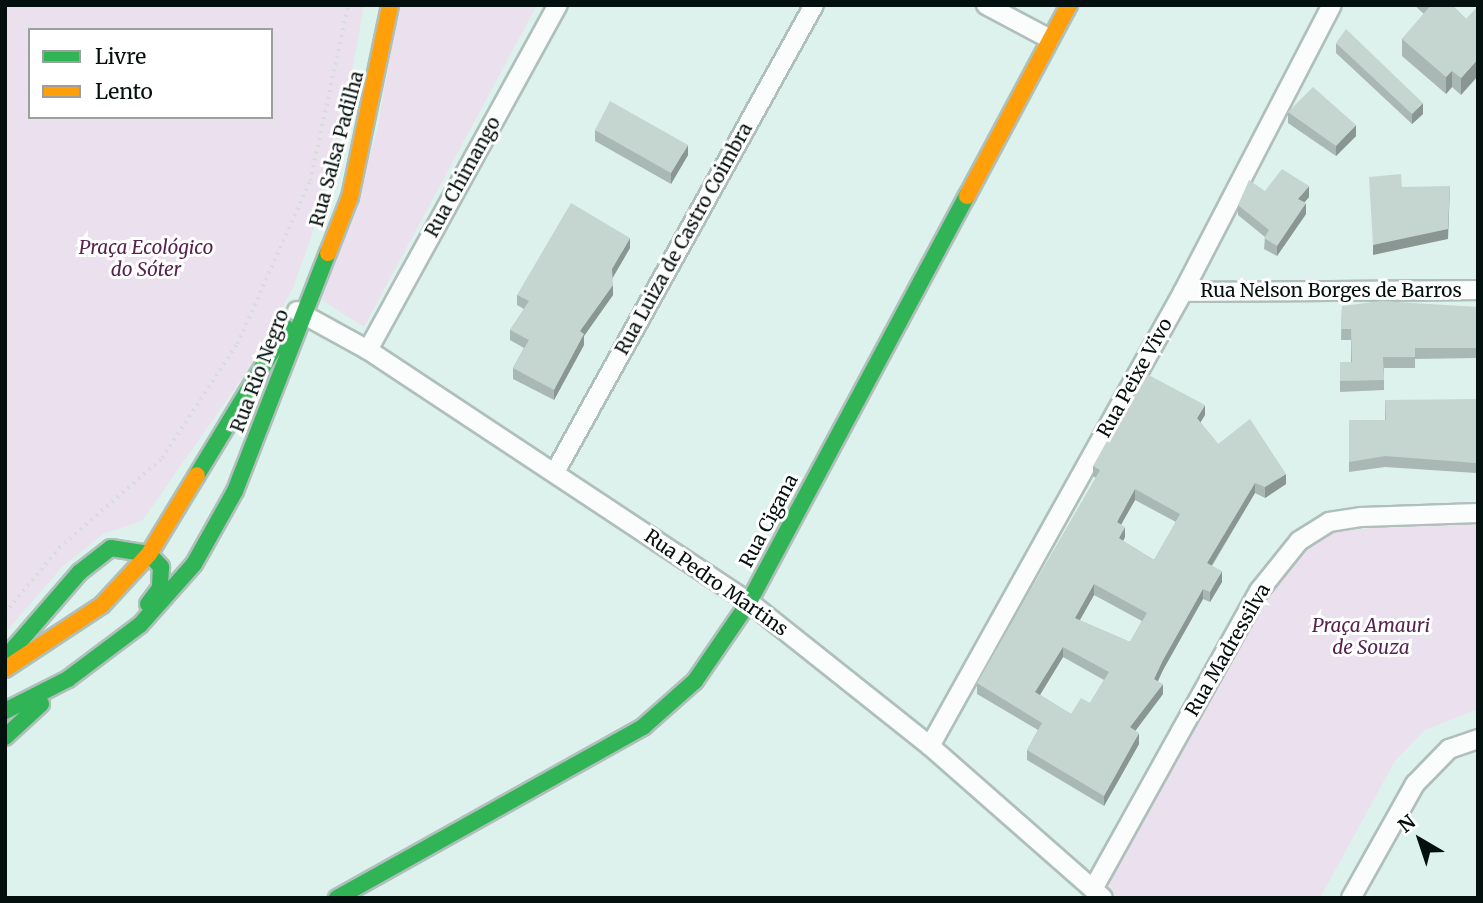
<!DOCTYPE html>
<meta charset="utf-8">
<style>
body{margin:0}
#map{position:relative;width:1483px;height:903px;overflow:hidden;background:#ddf2ec;font-family:Merriweather,serif}
div>[style]{position:absolute}
.green>*{inset:0;background:#ebe0ed}
.path>*{height:3.5px;margin-top:-1.75px;transform-origin:0;background:repeating-linear-gradient(90deg,#d6dddb 0 2px,transparent 0 7px)}
.roads{filter:drop-shadow(2px 0 #afbfbb) drop-shadow(-2px 0 #afbfbb) drop-shadow(0 2px #afbfbb) drop-shadow(0 -2px #afbfbb)}
.street>*{height:18px;margin:-9px;padding:0 9px;transform-origin:9px;border-radius:9px;background:#fafdfc}
.fast>*{height:16px;margin:-8px;padding:0 8px;transform-origin:8px;border-radius:8px;background:#30b455}
.slow>*{height:16px;margin:-8px;padding:0 8px;transform-origin:8px;border-radius:8px;background:#ff9f0a}
.wall>*{inset:0;background:#a9b8b4}
.shaded-wall>*{inset:0;background:#8a9692}
.building>*{inset:0;background:#c5d6d1}
span{translate:-50% -50%;white-space:nowrap;text-align:center;line-height:1.15;-webkit-text-stroke:6px #fff;paint-order:stroke}
.street-label{font-size:19px;color:#04100d}
.park-label{font-size:19px;color:#56234e;font-style:italic}
.frame{position:absolute;inset:0;border:7px solid #04100d;pointer-events:none}
.legend{position:absolute;left:28px;top:28px;width:245px;height:91px;box-sizing:border-box;background:#fff;border:2px solid #9b9f9e;margin:0;padding:9px 12px;list-style:none;font-size:21px;color:#04100d}
.legend li{display:flex;align-items:center;gap:14px;height:35px}
.legend b{width:35px;border:2px solid #9b9f9e}
.north{position:absolute;left:1385px;top:805px;width:70px;height:70px;-webkit-text-stroke:5px #fff;paint-order:stroke;rotate:321deg;font-size:19px;font-weight:700;line-height:28px;text-align:center;color:#04100d}
.north::after{content:'';display:block;margin:auto;width:24px;height:32px;background:#04100d;clip-path:polygon(50% 0,100% 100%,50% 72%,0 100%)}
</style>
<div id="map">
<div class="green">
<i style="clip-path:polygon(evenodd,5px 5px,364px 5px,345px 110px,311px 238px,293px 288px,247px 371px,142px 521px,103px 534px,62px 567px,5px 633px,5px 5px,30px 30px,271px 30px,271px 117px,30px 117px,30px 30px)"></i>
<i style="clip-path:polygon(399px 5px,537px 5px,364px 327px,322px 300px,377px 131px)"></i>
<i style="clip-path:polygon(1478px 521px,1478px 709px,1425px 730px,1395px 761px,1320px 898px,1118px 898px,1103px 884px,1264px 599px,1304px 548px,1332px 531px)"></i>
</div>
<div class="path">
<i style="left:5px;top:613px;width:85px;rotate:-50.3deg"></i>
<i style="left:59px;top:548px;width:137px;rotate:-41.1deg"></i>
<i style="left:162px;top:458px;width:136px;rotate:-56.7deg"></i>
<i style="left:237px;top:344px;width:179px;rotate:-65.9deg"></i>
<i style="left:310px;top:181px;width:180px;rotate:-77.8deg"></i>
</div>
<div class="roads">
<div class="street">
<i style="left:986px;top:5px;width:72px;rotate:28deg"></i>
<i style="left:1183px;top:292px;width:295px;rotate:-0.4deg"></i>
<i style="left:297px;top:311px;width:81px;rotate:28.8deg"></i>
<i style="left:368px;top:350px;width:457px;rotate:33.5deg"></i>
<i style="left:749px;top:602px;width:231px;rotate:38.5deg"></i>
<i style="left:930px;top:746px;width:230px;rotate:41.3deg"></i>
<i style="left:368px;top:350px;width:394px;rotate:-61.2deg"></i>
<i style="left:555px;top:472px;width:534px;rotate:-60.99deg"></i>
<i style="left:930px;top:746px;width:520px;rotate:-60.87deg"></i>
<i style="left:1183px;top:292px;width:323px;rotate:-62.6deg"></i>
<i style="left:1093px;top:889px;width:341px;rotate:-60.9deg"></i>
<i style="left:1259px;top:591px;width:64px;rotate:-51.3deg"></i>
<i style="left:1299px;top:541px;width:36px;rotate:-32deg"></i>
<i style="left:1329px;top:522px;width:33px;rotate:-9deg"></i>
<i style="left:1362px;top:517px;width:116px;rotate:-2deg"></i>
<i style="left:1351px;top:898px;width:131px;rotate:-60.7deg"></i>
<i style="left:1415px;top:784px;width:49px;rotate:-45.8deg"></i>
<i style="left:1449px;top:749px;width:31px;rotate:-19deg"></i>
</div>
<div class="fast">
<i style="left:197px;top:475px;width:172px;rotate:-58.8deg"></i>
<i style="left:8px;top:655px;width:110px;rotate:-49.1deg"></i>
<i style="left:80px;top:572px;width:39px;rotate:-38deg"></i>
<i style="left:111px;top:548px;width:38px;rotate:9deg"></i>
<i style="left:149px;top:554px;width:18px;rotate:47deg"></i>
<i style="left:161px;top:567px;width:21px;rotate:93deg"></i>
<i style="left:160px;top:588px;width:20px;rotate:127deg"></i>
<i style="left:5px;top:711px;width:71px;rotate:-26.9deg"></i>
<i style="left:68px;top:679px;width:90px;rotate:-36.9deg"></i>
<i style="left:140px;top:625px;width:81px;rotate:-48.5deg"></i>
<i style="left:194px;top:564px;width:84px;rotate:-60.7deg"></i>
<i style="left:235px;top:491px;width:256px;rotate:-68.7deg"></i>
<i style="left:5px;top:737px;width:49px;rotate:-42.5deg"></i>
<i style="left:337px;top:898px;width:351px;rotate:-29.2deg"></i>
<i style="left:643px;top:727px;width:69px;rotate:-41.5deg"></i>
<i style="left:695px;top:681px;width:96px;rotate:-55.6deg"></i>
<i style="left:749px;top:602px;width:461px;rotate:-61.8deg"></i>
</div>
<div class="slow">
<i style="left:967px;top:196px;width:217px;rotate:-61.9deg"></i>
<i style="left:328px;top:253px;width:60px;rotate:-68.6deg"></i>
<i style="left:350px;top:197px;width:196px;rotate:-78.2deg"></i>
<i style="left:5px;top:669px;width:116px;rotate:-33.4deg"></i>
<i style="left:102px;top:605px;width:69px;rotate:-47.3deg"></i>
<i style="left:149px;top:554px;width:92px;rotate:-58.7deg"></i>
</div>
</div>
<div class="wall">
<i style="clip-path:polygon(1414px 5px,1452px 5px,1466px 19px,1461px 95px,1452px 87px,1446px 94px,1402px 56px,1402px 39px,1424px 14px)"></i>
<i style="clip-path:polygon(1336px 43px,1423px 114px,1412px 124px,1336px 53px)"></i>
<i style="clip-path:polygon(1288px 112px,1356px 136px,1336px 156px,1288px 123px)"></i>
<i style="clip-path:polygon(595px 130px,688px 155px,671px 184px,595px 141px)"></i>
<i style="clip-path:polygon(1265px 191px,1309px 197px,1304px 203px,1306px 214px,1277px 256px,1264px 249px,1265px 237px,1238px 215px,1238px 205px)"></i>
<i style="clip-path:polygon(630px 248px,612px 278px,613px 295px,584px 336px,584px 345px,554px 400px,513px 379px,513px 368px,524px 348px,510px 340px,510px 330px,524px 309px,517px 305px,517px 295px)"></i>
<i style="clip-path:polygon(1342px 306px,1478px 307px,1478px 358px,1415px 359px,1415px 368px,1384px 368px,1384px 390px,1340px 392px,1340px 362px,1351px 362px,1351px 340px,1341px 340px)"></i>
<i style="clip-path:polygon(1385px 400px,1476px 461px,1476px 473px,1385px 467px,1349px 472px,1349px 420px,1385px 420px)"></i>
<i style="clip-path:polygon(evenodd,1205px 415px,1200px 422px,1218px 444px,1286px 484px,1265px 498px,1255px 493px,1212px 566px,1222px 582px,1210px 602px,1203px 599px,1163px 670px,1157px 681px,1163px 694px,1135px 731px,1139px 744px,1104px 806px,1027px 760px,1027px 750px,1038px 730px,977px 694px,977px 683px,1096px 478px,1093px 476px,1093px 466px,1205px 415px,1135px 500px,1176px 522px,1154px 560px,1123px 541px,1125px 537px,1121px 524px,1135px 500px,1205px 415px,1094px 595px,1142px 621px,1130px 642px,1079px 620px,1094px 595px,1205px 415px,1063px 657px,1104px 680px,1090px 703px,1071px 714px,1040px 695px,1063px 657px)"></i>
</div>
<div class="shaded-wall">
<i style="clip-path:polygon(1478px 59px,1478px 76px,1461px 95px,1461px 78px)"></i>
<i style="clip-path:polygon(1452px 71px,1452px 87px,1446px 94px,1446px 77px)"></i>
<i style="clip-path:polygon(1423px 103px,1423px 114px,1412px 124px,1412px 114px)"></i>
<i style="clip-path:polygon(1356px 125px,1356px 136px,1336px 156px,1336px 146px)"></i>
<i style="clip-path:polygon(688px 145px,688px 155px,671px 184px,671px 173px)"></i>
<i style="clip-path:polygon(1309px 186px,1309px 197px,1298px 210px,1298px 199px)"></i>
<i style="clip-path:polygon(1450px 186px,1448px 239px,1373px 255px,1373px 245px)"></i>
<i style="clip-path:polygon(1306px 203px,1306px 214px,1277px 256px,1277px 246px)"></i>
<i style="clip-path:polygon(630px 238px,630px 248px,612px 279px,612px 269px)"></i>
<i style="clip-path:polygon(613px 285px,613px 295px,584px 336px,584px 345px,554px 400px,554px 390px,580px 331px)"></i>
<i style="clip-path:polygon(1205px 405px,1205px 415px,1197px 428px,1197px 418px)"></i>
<i style="clip-path:polygon(1286px 474px,1286px 484px,1265px 498px,1265px 487px)"></i>
<i style="clip-path:polygon(1255px 483px,1255px 493px,1207px 573px,1207px 563px)"></i>
<i style="clip-path:polygon(1135px 489px,1135px 500px,1117px 532px,1117px 522px)"></i>
<i style="clip-path:polygon(1125px 527px,1125px 537px,1119px 549px,1119px 538px)"></i>
<i style="clip-path:polygon(1222px 571px,1222px 582px,1210px 602px,1210px 592px)"></i>
<i style="clip-path:polygon(1094px 584px,1094px 595px,1075px 629px,1075px 618px)"></i>
<i style="clip-path:polygon(1203px 589px,1203px 599px,1163px 670px,1154px 690px,1154px 679px,1163px 660px)"></i>
<i style="clip-path:polygon(1063px 647px,1063px 657px,1035px 703px,1035px 692px)"></i>
<i style="clip-path:polygon(1163px 684px,1163px 694px,1130px 738px,1130px 727px)"></i>
<i style="clip-path:polygon(1139px 733px,1139px 744px,1104px 806px,1104px 796px)"></i>
</div>
<div class="building">
<i style="clip-path:polygon(1431px 5px,1452px 5px,1466px 19px,1478px 6px,1478px 59px,1461px 78px,1452px 71px,1446px 77px,1402px 39px)"></i>
<i style="clip-path:polygon(1346px 29px,1423px 103px,1412px 114px,1336px 43px)"></i>
<i style="clip-path:polygon(1313px 87px,1356px 125px,1336px 146px,1288px 112px)"></i>
<i style="clip-path:polygon(610px 101px,688px 145px,671px 173px,595px 130px)"></i>
<i style="clip-path:polygon(1282px 169px,1309px 186px,1298px 199px,1306px 203px,1277px 246px,1264px 238px,1269px 230px,1238px 205px,1249px 180px,1265px 191px)"></i>
<i style="clip-path:polygon(1401px 174px,1402px 187px,1450px 186px,1448px 229px,1373px 245px,1369px 177px)"></i>
<i style="clip-path:polygon(571px 203px,630px 238px,612px 269px,613px 285px,580px 331px,584px 334px,554px 390px,513px 368px,529px 340px,510px 330px,529px 301px,517px 295px)"></i>
<i style="clip-path:polygon(1381px 301px,1478px 307px,1478px 348px,1415px 348px,1415px 357px,1383px 357px,1384px 380px,1340px 381px,1340px 362px,1352px 362px,1351px 329px,1341px 329px,1342px 306px)"></i>
<i style="clip-path:polygon(evenodd,1145px 373px,1205px 405px,1197px 418px,1218px 444px,1250px 419px,1286px 474px,1265px 487px,1255px 483px,1207px 563px,1222px 571px,1210px 592px,1203px 589px,1163px 660px,1154px 679px,1163px 684px,1130px 727px,1139px 733px,1104px 796px,1027px 750px,1042px 723px,977px 683px,1100px 470px,1093px 466px,1145px 373px,1135px 489px,1180px 514px,1154px 560px,1119px 538px,1125px 527px,1117px 522px,1135px 489px,1145px 373px,1094px 584px,1147px 613px,1130px 642px,1075px 618px,1094px 584px,1145px 373px,1063px 647px,1109px 672px,1090px 703px,1081px 698px,1071px 714px,1035px 692px,1063px 647px)"></i>
<i style="clip-path:polygon(1478px 399px,1478px 450px,1476px 451px,1476px 463px,1385px 456px,1349px 462px,1349px 420px,1386px 420px,1385px 400px)"></i>
</div>
<div class="street-label">
<span style="left:337px;top:149px;rotate:-75deg">Rua Salsa Padilha</span>
<span style="left:463px;top:177px;rotate:-61deg">Rua Chimango</span>
<span style="left:684px;top:239px;rotate:-61deg">Rua Luiza de Castro Coimbra</span>
<span style="left:1331px;top:291px">Rua Nelson Borges de Barros</span>
<span style="left:260px;top:371px;rotate:-69deg">Rua Rio Negro</span>
<span style="left:1135px;top:378px;rotate:-61deg">Rua Peixe Vivo</span>
<span style="left:769px;top:521px;rotate:-62deg">Rua Cigana</span>
<span style="left:716px;top:583px;rotate:35deg">Rua Pedro Martins</span>
<span style="left:1228px;top:650px;rotate:-60deg">Rua Madressilva</span>
</div>
<div class="park-label">
<span style="left:146px;top:259px">Praça Ecológico<br>do Sóter</span>
<span style="left:1371px;top:637px">Praça Amauri<br>de Souza</span>
</div>
<div class="frame"></div>
<ul class="legend">
<li><b style="height:9px;background:#30b455"></b>Livre</li>
<li><b style="height:9px;background:#ff9f0a"></b>Lento</li>
</ul>
<div class="north">N</div>
</div>
